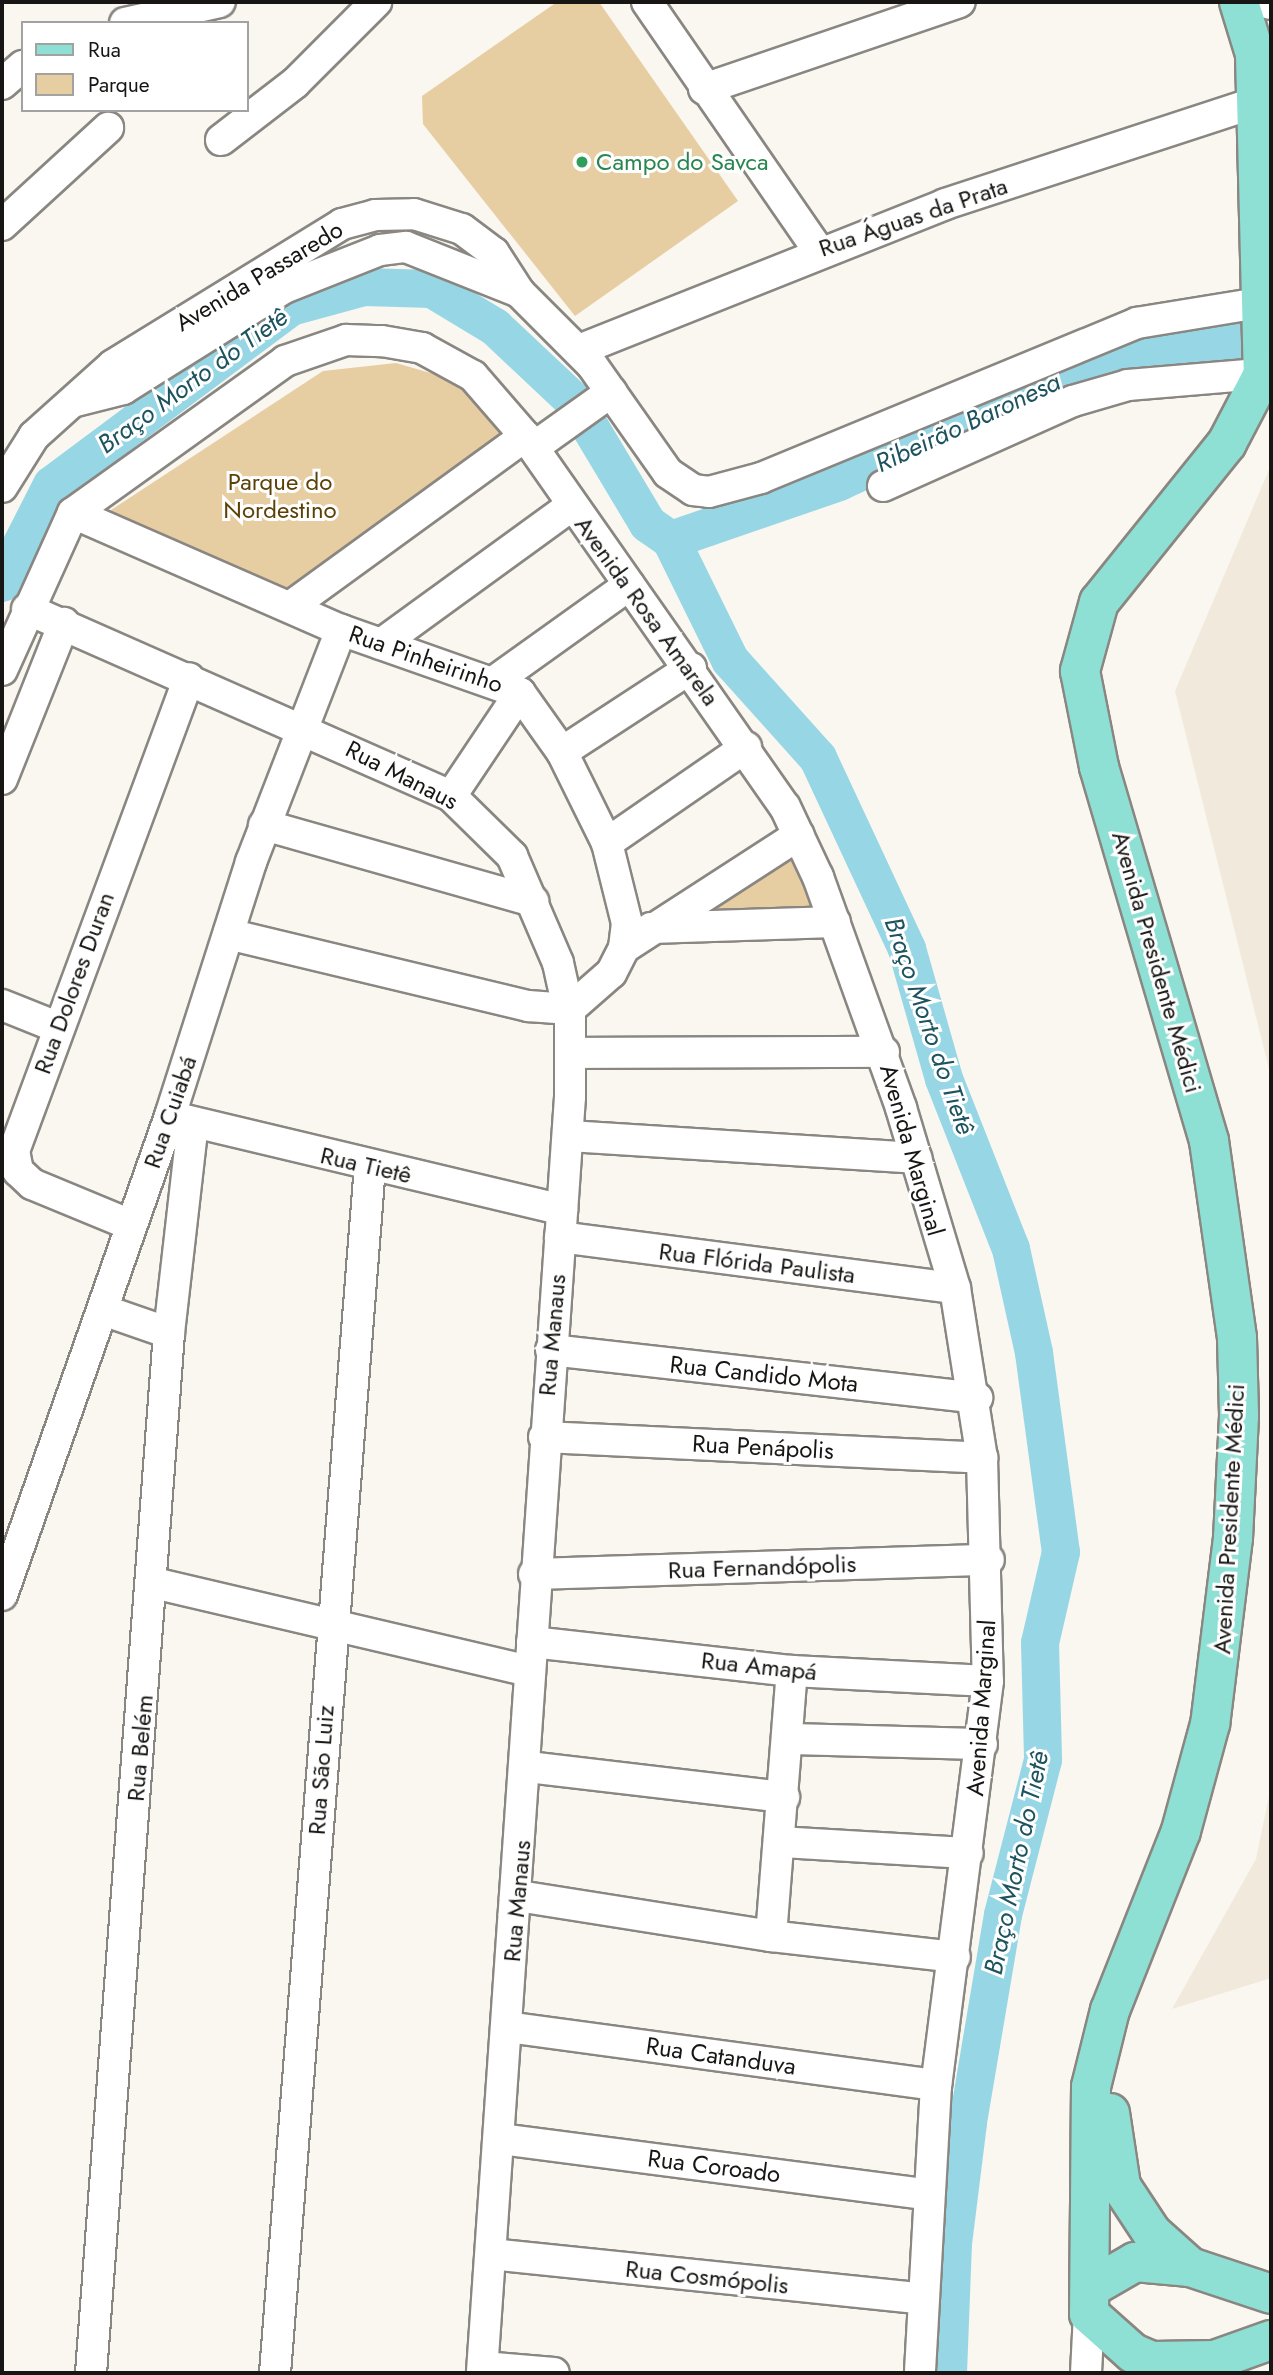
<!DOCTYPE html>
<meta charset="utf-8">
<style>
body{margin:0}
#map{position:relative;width:1273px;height:2375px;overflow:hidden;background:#faf6f0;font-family:Jost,sans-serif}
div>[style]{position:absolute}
.built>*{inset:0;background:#f1e9dc}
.green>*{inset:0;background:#e7cda2}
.river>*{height:38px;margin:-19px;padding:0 19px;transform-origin:19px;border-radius:19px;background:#97d7e5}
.roads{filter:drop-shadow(2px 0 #8a8681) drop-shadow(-2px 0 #8a8681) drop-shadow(0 2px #8a8681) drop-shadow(0 -2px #8a8681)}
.minor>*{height:30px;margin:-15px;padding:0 15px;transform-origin:15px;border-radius:15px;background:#fff}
.major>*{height:38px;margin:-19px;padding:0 19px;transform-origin:19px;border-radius:19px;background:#8fe0d4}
.dots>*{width:19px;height:19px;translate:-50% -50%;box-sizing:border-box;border:4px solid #fff;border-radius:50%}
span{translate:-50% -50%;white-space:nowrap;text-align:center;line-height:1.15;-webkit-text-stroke:6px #fff;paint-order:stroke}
.leisure-label{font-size:24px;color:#27864d}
.left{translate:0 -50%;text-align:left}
.street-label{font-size:24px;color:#171614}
.park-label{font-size:24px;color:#5c4107}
.water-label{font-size:26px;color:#1d535e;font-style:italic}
.frame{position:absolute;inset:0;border:4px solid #171614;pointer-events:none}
.legend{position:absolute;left:21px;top:21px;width:228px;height:91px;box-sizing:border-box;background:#fff;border:2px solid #a2a2a1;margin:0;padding:9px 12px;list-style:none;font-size:21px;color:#171614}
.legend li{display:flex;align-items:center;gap:14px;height:35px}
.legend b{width:35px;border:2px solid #a2a2a1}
</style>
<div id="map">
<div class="built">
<i style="clip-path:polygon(1271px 465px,1271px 1077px,1175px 691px)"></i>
<i style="clip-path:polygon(1271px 1786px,1271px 1978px,1172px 2009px,1256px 1859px)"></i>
</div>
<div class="green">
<i style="clip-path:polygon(557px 2px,599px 2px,738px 201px,575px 316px,423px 124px,422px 96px)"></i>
<i style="clip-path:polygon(396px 363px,451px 379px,497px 418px,508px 437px,288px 593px,108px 512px,323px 371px)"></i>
<i style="clip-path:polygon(794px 850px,816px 914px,671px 921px)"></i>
</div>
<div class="river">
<i style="left:671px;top:540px;width:178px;rotate:-19deg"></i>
<i style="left:839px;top:482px;width:315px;rotate:-24.8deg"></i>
<i style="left:1125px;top:350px;width:146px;rotate:-4.7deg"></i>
<i style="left:2px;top:583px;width:110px;rotate:-63deg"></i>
<i style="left:52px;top:485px;width:298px;rotate:-36.7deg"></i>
<i style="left:291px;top:307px;width:76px;rotate:-15.3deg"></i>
<i style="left:364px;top:287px;width:68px;rotate:1.7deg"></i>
<i style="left:432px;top:289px;width:74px;rotate:31.1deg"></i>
<i style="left:495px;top:327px;width:110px;rotate:43.2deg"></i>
<i style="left:575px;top:402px;width:142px;rotate:59.1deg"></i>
<i style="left:648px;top:524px;width:28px;rotate:35deg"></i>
<i style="left:671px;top:540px;width:134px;rotate:63.8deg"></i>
<i style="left:730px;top:660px;width:132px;rotate:48.1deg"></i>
<i style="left:818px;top:758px;width:211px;rotate:65deg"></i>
<i style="left:907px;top:949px;width:135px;rotate:74.1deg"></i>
<i style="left:944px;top:1079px;width:183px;rotate:68.5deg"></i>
<i style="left:1011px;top:1249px;width:107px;rotate:77.5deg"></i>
<i style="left:1034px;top:1353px;width:201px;rotate:82.3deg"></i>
<i style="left:1061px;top:1552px;width:93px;rotate:103deg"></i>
<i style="left:1040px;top:1643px;width:117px;rotate:88.5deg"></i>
<i style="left:1043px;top:1760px;width:160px;rotate:104.5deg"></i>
<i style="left:1003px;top:1915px;width:211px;rotate:99.6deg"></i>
<i style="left:968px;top:2123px;width:121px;rotate:97.1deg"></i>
<i style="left:953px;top:2243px;width:130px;rotate:92.2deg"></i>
</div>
<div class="roads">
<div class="minor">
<i style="left:647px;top:2px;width:301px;rotate:55.4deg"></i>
<i style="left:1263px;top:2px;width:8px;rotate:14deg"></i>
<i style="left:125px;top:23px;width:97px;rotate:-12.5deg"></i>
<i style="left:2px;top:84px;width:28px;rotate:-41deg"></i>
<i style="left:704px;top:89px;width:270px;rotate:-18.8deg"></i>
<i style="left:221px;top:140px;width:93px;rotate:-37.6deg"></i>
<i style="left:295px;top:83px;width:115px;rotate:-45deg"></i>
<i style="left:2px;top:225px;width:144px;rotate:-42.5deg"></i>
<i style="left:579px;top:350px;width:394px;rotate:-21.7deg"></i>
<i style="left:945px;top:204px;width:325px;rotate:-18.1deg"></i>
<i style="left:76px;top:401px;width:49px;rotate:-14.3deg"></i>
<i style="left:123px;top:389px;width:190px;rotate:-32.1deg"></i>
<i style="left:284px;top:288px;width:103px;rotate:-21.6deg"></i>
<i style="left:380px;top:250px;width:26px;rotate:-7deg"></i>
<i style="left:406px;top:247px;width:122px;rotate:21.7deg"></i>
<i style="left:534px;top:447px;width:95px;rotate:-35.5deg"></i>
<i style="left:883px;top:486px;width:208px;rotate:-24.1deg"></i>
<i style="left:1073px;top:401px;width:57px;rotate:-16.2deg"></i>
<i style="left:1128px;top:385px;width:144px;rotate:-4.8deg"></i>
<i style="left:2px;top:487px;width:60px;rotate:-57.9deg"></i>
<i style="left:34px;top:436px;width:106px;rotate:-41.9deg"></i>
<i style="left:113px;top:365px;width:269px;rotate:-31.6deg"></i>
<i style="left:342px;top:224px;width:34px;rotate:-15deg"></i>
<i style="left:375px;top:215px;width:39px;rotate:-1deg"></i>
<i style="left:414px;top:214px;width:50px;rotate:17.4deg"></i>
<i style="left:462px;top:229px;width:40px;rotate:37deg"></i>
<i style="left:494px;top:253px;width:46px;rotate:57.3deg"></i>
<i style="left:519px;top:292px;width:103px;rotate:45deg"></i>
<i style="left:592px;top:365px;width:132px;rotate:54.9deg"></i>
<i style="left:668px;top:473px;width:30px;rotate:34deg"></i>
<i style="left:693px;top:490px;width:16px;rotate:7deg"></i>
<i style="left:709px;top:492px;width:54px;rotate:-15.1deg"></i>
<i style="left:761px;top:478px;width:407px;rotate:-22.4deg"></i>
<i style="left:1137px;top:323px;width:136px;rotate:-9.3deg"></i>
<i style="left:73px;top:513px;width:292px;rotate:23.6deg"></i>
<i style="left:341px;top:630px;width:190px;rotate:19.4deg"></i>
<i style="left:520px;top:693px;width:72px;rotate:54.6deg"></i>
<i style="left:562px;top:752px;width:102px;rotate:63.7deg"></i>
<i style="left:607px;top:843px;width:82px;rotate:76deg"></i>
<i style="left:627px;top:923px;width:25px;rotate:97deg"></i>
<i style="left:624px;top:948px;width:28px;rotate:117deg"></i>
<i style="left:611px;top:973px;width:55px;rotate:138.7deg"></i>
<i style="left:570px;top:1009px;width:42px;rotate:-175.9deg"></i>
<i style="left:528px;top:1006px;width:308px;rotate:-166.5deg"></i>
<i style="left:290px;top:607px;width:291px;rotate:-36deg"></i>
<i style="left:27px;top:609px;width:463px;rotate:23.8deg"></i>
<i style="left:451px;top:796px;width:86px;rotate:44.5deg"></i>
<i style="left:512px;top:856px;width:116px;rotate:66.7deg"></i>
<i style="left:558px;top:963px;width:55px;rotate:77.5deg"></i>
<i style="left:570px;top:1017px;width:80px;rotate:90deg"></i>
<i style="left:570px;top:1097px;width:1279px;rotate:93.95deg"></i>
<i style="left:381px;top:644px;width:235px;rotate:-36deg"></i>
<i style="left:2px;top:670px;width:172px;rotate:-65.7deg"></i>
<i style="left:73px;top:513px;width:261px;rotate:-35.6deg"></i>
<i style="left:285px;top:361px;width:65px;rotate:-19deg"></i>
<i style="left:346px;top:340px;width:36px;rotate:2deg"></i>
<i style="left:382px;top:341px;width:41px;rotate:9.9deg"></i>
<i style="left:422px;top:348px;width:58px;rotate:28.8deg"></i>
<i style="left:473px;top:376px;width:79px;rotate:49.1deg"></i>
<i style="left:525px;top:436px;width:453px;rotate:55deg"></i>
<i style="left:785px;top:807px;width:77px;rotate:64.8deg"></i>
<i style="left:818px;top:877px;width:245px;rotate:70.2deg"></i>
<i style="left:901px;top:1108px;width:188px;rotate:73.3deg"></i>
<i style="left:955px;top:1288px;width:172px;rotate:81deg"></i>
<i style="left:982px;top:1458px;width:223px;rotate:88.5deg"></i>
<i style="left:988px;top:1681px;width:407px;rotate:97.3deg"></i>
<i style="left:936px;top:2085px;width:288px;rotate:93.2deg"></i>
<i style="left:495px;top:681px;width:165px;rotate:-35.6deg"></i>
<i style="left:562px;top:752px;width:154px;rotate:-33.1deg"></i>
<i style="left:2px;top:779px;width:168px;rotate:-68.3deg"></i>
<i style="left:451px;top:796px;width:124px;rotate:-56.2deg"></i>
<i style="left:264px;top:825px;width:280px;rotate:15.8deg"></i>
<i style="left:607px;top:843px;width:169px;rotate:-34.6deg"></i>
<i style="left:651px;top:928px;width:184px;rotate:-1.9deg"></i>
<i style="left:624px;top:948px;width:208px;rotate:-32.9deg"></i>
<i style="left:2px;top:1005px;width:59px;rotate:21.8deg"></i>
<i style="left:571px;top:1053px;width:313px;rotate:-0.2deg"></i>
<i style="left:177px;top:1118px;width:396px;rotate:13.4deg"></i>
<i style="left:568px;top:1136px;width:349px;rotate:3.6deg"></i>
<i style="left:131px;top:1225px;width:107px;rotate:-157.5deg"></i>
<i style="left:32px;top:1184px;width:19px;rotate:-137deg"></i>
<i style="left:18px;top:1171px;width:20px;rotate:-101deg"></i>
<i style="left:14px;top:1151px;width:504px;rotate:-69.7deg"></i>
<i style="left:560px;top:1237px;width:398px;rotate:7.4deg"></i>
<i style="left:103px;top:1310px;width:70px;rotate:19.2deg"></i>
<i style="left:551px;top:1350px;width:429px;rotate:6.4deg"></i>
<i style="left:544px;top:1437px;width:439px;rotate:2.7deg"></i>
<i style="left:534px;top:1574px;width:455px;rotate:-1.8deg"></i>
<i style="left:154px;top:1583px;width:385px;rotate:13.2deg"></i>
<i style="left:2px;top:1595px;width:508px;rotate:-70.67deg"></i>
<i style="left:170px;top:1116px;width:267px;rotate:-72.3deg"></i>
<i style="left:251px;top:862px;width:249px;rotate:-68.8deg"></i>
<i style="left:532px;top:1642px;width:262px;rotate:6.4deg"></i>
<i style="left:792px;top:1671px;width:196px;rotate:2.9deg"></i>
<i style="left:788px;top:1739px;width:194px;rotate:1.5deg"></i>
<i style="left:528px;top:1767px;width:258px;rotate:6.7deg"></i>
<i style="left:781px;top:1842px;width:187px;rotate:3.4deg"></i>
<i style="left:518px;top:1896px;width:256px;rotate:9deg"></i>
<i style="left:771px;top:1936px;width:185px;rotate:6.5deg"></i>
<i style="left:771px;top:1936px;width:266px;rotate:-85.5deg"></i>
<i style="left:507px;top:2027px;width:433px;rotate:7.7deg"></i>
<i style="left:501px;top:2139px;width:430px;rotate:7.4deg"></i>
<i style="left:491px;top:2254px;width:435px;rotate:5.9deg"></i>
<i style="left:483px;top:2367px;width:71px;rotate:4.8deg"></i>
<i style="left:91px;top:2373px;width:1043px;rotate:-85.71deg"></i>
<i style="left:169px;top:1333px;width:211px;rotate:-83.5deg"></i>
<i style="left:275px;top:2373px;width:1210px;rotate:-85.5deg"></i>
<i style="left:1086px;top:2373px;width:59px;rotate:-87.1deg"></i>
</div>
<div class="major">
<i style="left:1239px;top:2px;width:54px;rotate:72.9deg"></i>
<i style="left:1255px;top:54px;width:320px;rotate:88.6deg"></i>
<i style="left:1263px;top:374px;width:78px;rotate:117.6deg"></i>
<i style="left:1227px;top:443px;width:204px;rotate:128.8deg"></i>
<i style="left:1099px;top:602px;width:72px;rotate:105.4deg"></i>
<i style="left:1080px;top:671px;width:98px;rotate:78.8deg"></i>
<i style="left:1099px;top:767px;width:390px;rotate:73.6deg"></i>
<i style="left:1209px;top:1141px;width:199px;rotate:81.9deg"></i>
<i style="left:1237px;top:1338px;width:78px;rotate:88.5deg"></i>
<i style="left:1239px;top:1416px;width:122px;rotate:92.8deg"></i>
<i style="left:1233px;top:1538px;width:187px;rotate:97deg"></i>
<i style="left:1210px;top:1724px;width:111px;rotate:105.2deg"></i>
<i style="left:1181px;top:1831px;width:193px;rotate:111.6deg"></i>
<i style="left:1110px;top:2010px;width:79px;rotate:103.9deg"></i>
<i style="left:1091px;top:2087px;width:227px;rotate:90.5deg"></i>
<i style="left:1089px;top:2314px;width:59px;rotate:41.6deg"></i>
<i style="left:1133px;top:2353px;width:21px;rotate:23deg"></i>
<i style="left:1152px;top:2361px;width:63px;rotate:-0.9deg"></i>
<i style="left:1215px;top:2360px;width:59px;rotate:-19.7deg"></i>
<i style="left:1110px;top:2113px;width:74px;rotate:81.4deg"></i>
<i style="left:1121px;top:2186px;width:56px;rotate:56.6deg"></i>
<i style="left:1152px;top:2233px;width:51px;rotate:41.8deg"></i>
<i style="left:1190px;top:2267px;width:85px;rotate:18.4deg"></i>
<i style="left:1090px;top:2288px;width:52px;rotate:-30deg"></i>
<i style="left:1135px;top:2262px;width:55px;rotate:5.2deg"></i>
</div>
</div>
<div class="dots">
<i style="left:582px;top:162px;background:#2e9e5b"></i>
</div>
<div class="leisure-label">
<span class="left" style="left:596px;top:162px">Campo do Savca</span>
</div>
<div class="street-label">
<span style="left:913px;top:217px;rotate:-19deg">Rua Águas da Prata</span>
<span style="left:259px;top:276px;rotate:-31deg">Avenida Passaredo</span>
<span style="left:647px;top:611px;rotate:54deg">Avenida Rosa Amarela</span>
<span style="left:426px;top:659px;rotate:19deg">Rua Pinheirinho</span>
<span style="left:402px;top:775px;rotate:27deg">Rua Manaus</span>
<span style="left:1157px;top:962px;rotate:74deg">Avenida Presidente Médici</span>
<span style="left:74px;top:983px;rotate:-70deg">Rua Dolores Duran</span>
<span style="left:170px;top:1112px;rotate:-71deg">Rua Cuiabá</span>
<span style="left:912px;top:1150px;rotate:74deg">Avenida Marginal</span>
<span style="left:366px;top:1165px;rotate:13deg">Rua Tietê</span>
<span style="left:757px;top:1263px;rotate:7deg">Rua Flórida Paulista</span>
<span style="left:552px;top:1335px;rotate:-85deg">Rua Manaus</span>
<span style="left:764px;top:1374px;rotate:6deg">Rua Candido Mota</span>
<span style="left:763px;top:1447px;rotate:3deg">Rua Penápolis</span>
<span style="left:1229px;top:1519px;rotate:-87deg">Avenida Presidente Médici</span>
<span style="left:762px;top:1567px;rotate:-2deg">Rua Fernandópolis</span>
<span style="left:759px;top:1666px;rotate:6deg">Rua Amapá</span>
<span style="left:981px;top:1708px;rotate:-86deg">Avenida Marginal</span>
<span style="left:140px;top:1748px;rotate:-85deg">Rua Belém</span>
<span style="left:321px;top:1770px;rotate:-86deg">Rua São Luiz</span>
<span style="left:517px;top:1901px;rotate:-85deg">Rua Manaus</span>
<span style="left:721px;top:2056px;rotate:8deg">Rua Catanduva</span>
<span style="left:714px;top:2166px;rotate:7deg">Rua Coroado</span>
<span style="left:707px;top:2277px;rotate:6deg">Rua Cosmópolis</span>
</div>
<div class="park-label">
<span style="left:280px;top:496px">Parque do<br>Nordestino</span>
</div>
<div class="water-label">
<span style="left:193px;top:381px;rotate:-36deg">Braço Morto do Tietê</span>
<span style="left:968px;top:423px;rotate:-25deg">Ribeirão Baronesa</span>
<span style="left:929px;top:1026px;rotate:71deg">Braço Morto do Tietê</span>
<span style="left:1017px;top:1863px;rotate:-78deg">Braço Morto do Tietê</span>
</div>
<div class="frame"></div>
<ul class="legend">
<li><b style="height:9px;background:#8fe0d4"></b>Rua</li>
<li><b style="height:19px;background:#e7cda2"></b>Parque</li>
</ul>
</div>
